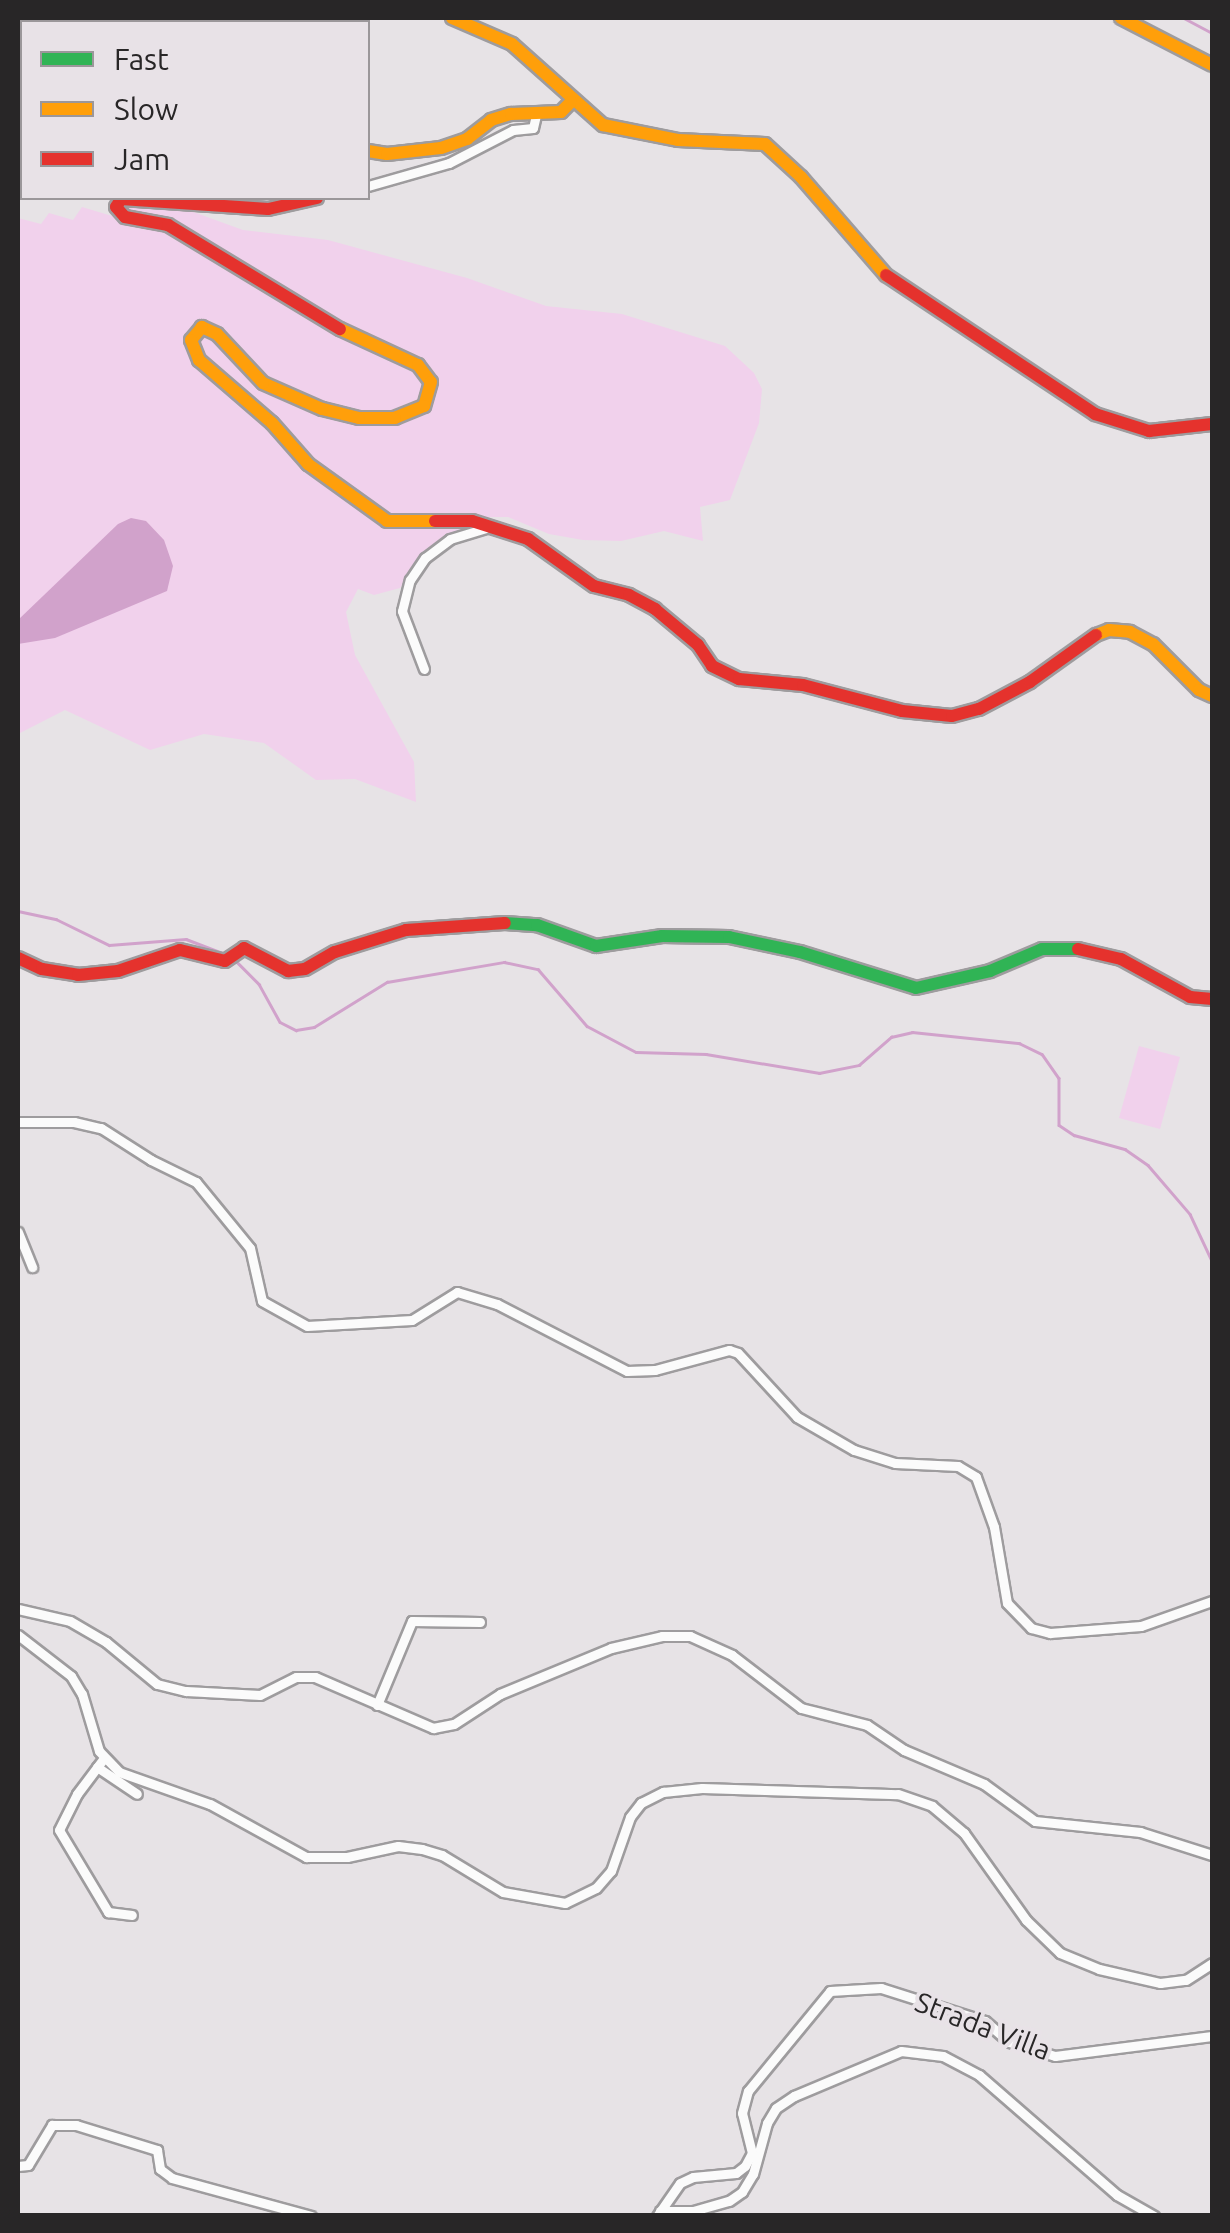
<!DOCTYPE html>
<style>
body{margin:0}
#map{position:relative;width:1230px;height:2233px;overflow:hidden;background:#e7e3e6;font-family:Ubuntu,sans-serif}
div>[style]{position:absolute}
.green>*{inset:0;background:#f1d1ec}
.water>*{inset:0;background:#d1a2cb}
.stream>*{height:2.5px;margin:-1.25px;padding:0 1.25px;transform-origin:1.25px;border-radius:1.25px;background:#d1a2cb}
.roads{filter:drop-shadow(2px 0 #9e9c9e) drop-shadow(-2px 0 #9e9c9e) drop-shadow(0 2px #9e9c9e) drop-shadow(0 -2px #9e9c9e)}
.street>*{height:9px;margin:-4.5px;padding:0 4.5px;transform-origin:4.5px;border-radius:4.5px;background:#fbfbfb}
.fast>*{height:12px;margin:-6px;padding:0 6px;transform-origin:6px;border-radius:6px;background:#30b455}
.slow>*{height:12px;margin:-6px;padding:0 6px;transform-origin:6px;border-radius:6px;background:#ff9f0a}
.jam>*{height:12px;margin:-6px;padding:0 6px;transform-origin:6px;border-radius:6px;background:#e5322d}
span{translate:-50% -50%;white-space:nowrap;text-align:center;line-height:1.15;-webkit-text-stroke:8px #e8e2e7;paint-order:stroke}
.street-label{font-size:28px;color:#282627}
.frame{position:absolute;inset:0;border:20px solid #282627;pointer-events:none}
.legend{position:absolute;left:20px;top:20px;width:350px;height:180px;box-sizing:border-box;background:#e8e2e7;border:2px solid #9b979a;margin:0;padding:12px 18px;list-style:none;font-size:30px;color:#282627}
.legend li{display:flex;align-items:center;gap:20px;height:50px}
.legend b{width:50px;border:2px solid #9b979a}
</style>
<div id="map">
<div class="green">
<i style="clip-path:polygon(125px 205px,185px 209px,243px 230px,328px 240px,467px 278px,546px 306px,622px 314px,725px 346px,754px 373px,762px 389px,759px 423px,730px 500px,700px 507px,703px 541px,664px 531px,621px 541px,583px 540px,549px 534px,508px 517px,474px 517px,469px 529px,447px 536px,421px 556px,400px 588px,374px 595px,358px 589px,346px 612px,355px 655px,414px 762px,416px 802px,355px 779px,316px 780px,264px 743px,204px 734px,150px 750px,65px 710px,18px 734px,18px 218px,41px 224px,49px 213px,73px 220px,82px 207px,122px 219px)"></i>
<i style="clip-path:polygon(1139px 1046px,1180px 1057px,1160px 1129px,1119px 1118px)"></i>
</div>
<div class="water">
<i style="clip-path:polygon(131px 518px,146px 521px,164px 540px,173px 566px,167px 591px,55px 638px,18px 644px,18px 620px,118px 524px)"></i>
</div>
<div class="stream">
<i style="left:1184px;top:18px;width:32px;rotate:28deg"></i>
<i style="left:18px;top:911px;width:39px;rotate:12deg"></i>
<i style="left:56px;top:919px;width:59px;rotate:26.1deg"></i>
<i style="left:109px;top:945px;width:77px;rotate:-4.5deg"></i>
<i style="left:186px;top:939px;width:42px;rotate:21deg"></i>
<i style="left:236px;top:961px;width:33px;rotate:45deg"></i>
<i style="left:259px;top:984px;width:43px;rotate:61.1deg"></i>
<i style="left:280px;top:1022px;width:18px;rotate:27deg"></i>
<i style="left:296px;top:1030px;width:18px;rotate:-9deg"></i>
<i style="left:314px;top:1027px;width:86px;rotate:-31.7deg"></i>
<i style="left:387px;top:982px;width:119px;rotate:-9.7deg"></i>
<i style="left:504px;top:962px;width:35px;rotate:12deg"></i>
<i style="left:538px;top:969px;width:75px;rotate:49.3deg"></i>
<i style="left:587px;top:1026px;width:55px;rotate:28deg"></i>
<i style="left:636px;top:1052px;width:70px;rotate:1.6deg"></i>
<i style="left:706px;top:1054px;width:115px;rotate:9.5deg"></i>
<i style="left:819px;top:1073px;width:41px;rotate:-11.3deg"></i>
<i style="left:859px;top:1065px;width:43px;rotate:-41.2deg"></i>
<i style="left:891px;top:1037px;width:22px;rotate:-13deg"></i>
<i style="left:912px;top:1032px;width:108px;rotate:5.9deg"></i>
<i style="left:1019px;top:1043px;width:25px;rotate:26deg"></i>
<i style="left:1042px;top:1054px;width:29px;rotate:55deg"></i>
<i style="left:1059px;top:1078px;width:47px;rotate:90deg"></i>
<i style="left:1059px;top:1125px;width:18px;rotate:34deg"></i>
<i style="left:1074px;top:1135px;width:53px;rotate:15.4deg"></i>
<i style="left:1125px;top:1149px;width:28px;rotate:35deg"></i>
<i style="left:1148px;top:1165px;width:65px;rotate:49.4deg"></i>
<i style="left:1190px;top:1214px;width:52px;rotate:64.9deg"></i>
</div>
<div class="roads">
<div class="street">
<i style="left:368px;top:186px;width:84px;rotate:-15.9deg"></i>
<i style="left:449px;top:163px;width:72px;rotate:-27.3deg"></i>
<i style="left:513px;top:130px;width:20px;rotate:-6deg"></i>
<i style="left:533px;top:128px;width:13px;rotate:-77deg"></i>
<i style="left:424px;top:669px;width:62px;rotate:-110.8deg"></i>
<i style="left:402px;top:611px;width:32px;rotate:-76deg"></i>
<i style="left:410px;top:580px;width:27px;rotate:-56deg"></i>
<i style="left:425px;top:558px;width:31px;rotate:-37deg"></i>
<i style="left:450px;top:539px;width:37px;rotate:-17deg"></i>
<i style="left:18px;top:1122px;width:56px"></i>
<i style="left:74px;top:1122px;width:28px;rotate:13deg"></i>
<i style="left:101px;top:1128px;width:59px;rotate:32.6deg"></i>
<i style="left:151px;top:1160px;width:50px;rotate:26.1deg"></i>
<i style="left:196px;top:1182px;width:85px;rotate:50.7deg"></i>
<i style="left:250px;top:1248px;width:54px;rotate:77.2deg"></i>
<i style="left:262px;top:1301px;width:51px;rotate:29.1deg"></i>
<i style="left:307px;top:1326px;width:105px;rotate:-3.3deg"></i>
<i style="left:412px;top:1320px;width:53px;rotate:-31.9deg"></i>
<i style="left:457px;top:1292px;width:42px;rotate:16.7deg"></i>
<i style="left:497px;top:1304px;width:146px;rotate:27.3deg"></i>
<i style="left:627px;top:1371px;width:28px;rotate:-2deg"></i>
<i style="left:655px;top:1370px;width:77px;rotate:-15.1deg"></i>
<i style="left:729px;top:1350px;width:9px;rotate:18deg"></i>
<i style="left:738px;top:1353px;width:87px;rotate:47.3deg"></i>
<i style="left:797px;top:1417px;width:66px;rotate:30.1deg"></i>
<i style="left:854px;top:1450px;width:43px;rotate:17.6deg"></i>
<i style="left:895px;top:1463px;width:63px;rotate:2.7deg"></i>
<i style="left:958px;top:1466px;width:21px;rotate:31deg"></i>
<i style="left:976px;top:1477px;width:53px;rotate:70.2deg"></i>
<i style="left:994px;top:1527px;width:77px;rotate:80.3deg"></i>
<i style="left:1007px;top:1603px;width:35px;rotate:46deg"></i>
<i style="left:1031px;top:1628px;width:20px;rotate:15deg"></i>
<i style="left:1050px;top:1633px;width:91px;rotate:-4.4deg"></i>
<i style="left:1141px;top:1626px;width:75px;rotate:-19.4deg"></i>
<i style="left:18px;top:1232px;width:38px;rotate:68deg"></i>
<i style="left:18px;top:1609px;width:53px;rotate:13deg"></i>
<i style="left:70px;top:1621px;width:42px;rotate:30.3deg"></i>
<i style="left:106px;top:1642px;width:66px;rotate:39.5deg"></i>
<i style="left:157px;top:1684px;width:30px;rotate:14deg"></i>
<i style="left:186px;top:1691px;width:74px;rotate:3.1deg"></i>
<i style="left:260px;top:1695px;width:40px;rotate:-26.6deg"></i>
<i style="left:296px;top:1677px;width:19px"></i>
<i style="left:315px;top:1677px;width:129px;rotate:23.4deg"></i>
<i style="left:433px;top:1728px;width:21px;rotate:-11deg"></i>
<i style="left:454px;top:1724px;width:55px;rotate:-33.1deg"></i>
<i style="left:500px;top:1694px;width:120px;rotate:-22.5deg"></i>
<i style="left:611px;top:1648px;width:52px;rotate:-13.2deg"></i>
<i style="left:662px;top:1636px;width:28px"></i>
<i style="left:690px;top:1636px;width:46px;rotate:24.3deg"></i>
<i style="left:732px;top:1655px;width:87px;rotate:37.5deg"></i>
<i style="left:801px;top:1708px;width:68px;rotate:14.4deg"></i>
<i style="left:867px;top:1725px;width:45px;rotate:34deg"></i>
<i style="left:904px;top:1750px;width:87px;rotate:23deg"></i>
<i style="left:984px;top:1784px;width:63px;rotate:36deg"></i>
<i style="left:1035px;top:1821px;width:106px;rotate:6deg"></i>
<i style="left:1140px;top:1832px;width:76px;rotate:17.7deg"></i>
<i style="left:18px;top:1635px;width:67px;rotate:37.7deg"></i>
<i style="left:71px;top:1676px;width:21px;rotate:59deg"></i>
<i style="left:82px;top:1694px;width:59px;rotate:73.4deg"></i>
<i style="left:99px;top:1751px;width:29px;rotate:46deg"></i>
<i style="left:119px;top:1772px;width:96px;rotate:19.4deg"></i>
<i style="left:210px;top:1804px;width:110px;rotate:28.9deg"></i>
<i style="left:306px;top:1857px;width:41px"></i>
<i style="left:347px;top:1857px;width:52px;rotate:-12.2deg"></i>
<i style="left:398px;top:1846px;width:24px;rotate:7deg"></i>
<i style="left:422px;top:1849px;width:21px;rotate:17deg"></i>
<i style="left:442px;top:1855px;width:71px;rotate:31.2deg"></i>
<i style="left:503px;top:1892px;width:63px;rotate:10.1deg"></i>
<i style="left:565px;top:1903px;width:34px;rotate:-26deg"></i>
<i style="left:596px;top:1888px;width:23px;rotate:-49deg"></i>
<i style="left:611px;top:1871px;width:57px;rotate:-70.6deg"></i>
<i style="left:630px;top:1817px;width:18px;rotate:-52deg"></i>
<i style="left:641px;top:1803px;width:25px;rotate:-27deg"></i>
<i style="left:663px;top:1792px;width:39px;rotate:-6deg"></i>
<i style="left:702px;top:1788px;width:196px;rotate:1.8deg"></i>
<i style="left:898px;top:1794px;width:36px;rotate:19deg"></i>
<i style="left:932px;top:1806px;width:42px;rotate:40.2deg"></i>
<i style="left:964px;top:1833px;width:107px;rotate:54.5deg"></i>
<i style="left:1026px;top:1920px;width:47px;rotate:44.1deg"></i>
<i style="left:1060px;top:1953px;width:42px;rotate:22.3deg"></i>
<i style="left:1099px;top:1969px;width:63px;rotate:12.9deg"></i>
<i style="left:1160px;top:1983px;width:26px;rotate:-7deg"></i>
<i style="left:1186px;top:1980px;width:31px;rotate:-33deg"></i>
<i style="left:377px;top:1705px;width:91px;rotate:-67.4deg"></i>
<i style="left:412px;top:1621px;width:68px;rotate:0.8deg"></i>
<i style="left:104px;top:1758px;width:45px;rotate:126.9deg"></i>
<i style="left:77px;top:1794px;width:40px;rotate:116.6deg"></i>
<i style="left:59px;top:1830px;width:96px;rotate:59.1deg"></i>
<i style="left:108px;top:1912px;width:24px;rotate:7deg"></i>
<i style="left:97px;top:1767px;width:48px;rotate:34deg"></i>
<i style="left:18px;top:2166px;width:10px;rotate:-6deg"></i>
<i style="left:28px;top:2165px;width:47px;rotate:-59deg"></i>
<i style="left:52px;top:2125px;width:24px"></i>
<i style="left:76px;top:2125px;width:85px;rotate:17.2deg"></i>
<i style="left:157px;top:2150px;width:19px;rotate:81deg"></i>
<i style="left:160px;top:2169px;width:15px;rotate:37deg"></i>
<i style="left:172px;top:2178px;width:144px;rotate:15.3deg"></i>
<i style="left:660px;top:2211px;width:33px"></i>
<i style="left:693px;top:2211px;width:37px;rotate:-16deg"></i>
<i style="left:729px;top:2201px;width:16px;rotate:-35deg"></i>
<i style="left:742px;top:2192px;width:21px;rotate:-59deg"></i>
<i style="left:753px;top:2174px;width:53px;rotate:-74.6deg"></i>
<i style="left:767px;top:2123px;width:17px;rotate:-59deg"></i>
<i style="left:776px;top:2108px;width:22px;rotate:-34deg"></i>
<i style="left:794px;top:2096px;width:116px;rotate:-22.8deg"></i>
<i style="left:901px;top:2051px;width:42px;rotate:6.8deg"></i>
<i style="left:943px;top:2056px;width:41px;rotate:27.8deg"></i>
<i style="left:979px;top:2075px;width:183px;rotate:41deg"></i>
<i style="left:1117px;top:2195px;width:43px;rotate:29.6deg"></i>
<i style="left:657px;top:2216px;width:40px;rotate:-55.1deg"></i>
<i style="left:680px;top:2183px;width:14px;rotate:-25deg"></i>
<i style="left:693px;top:2177px;width:43px;rotate:-5.3deg"></i>
<i style="left:736px;top:2173px;width:11px;rotate:-38deg"></i>
<i style="left:745px;top:2166px;width:15px;rotate:-62deg"></i>
<i style="left:752px;top:2153px;width:41px;rotate:-104deg"></i>
<i style="left:742px;top:2113px;width:23px;rotate:-75deg"></i>
<i style="left:748px;top:2091px;width:129px;rotate:-50.6deg"></i>
<i style="left:830px;top:1991px;width:51px;rotate:-3.4deg"></i>
<i style="left:881px;top:1988px;width:109px;rotate:17.6deg"></i>
<i style="left:985px;top:2021px;width:32px;rotate:41deg"></i>
<i style="left:1009px;top:2042px;width:48px;rotate:16.9deg"></i>
<i style="left:1055px;top:2056px;width:158px;rotate:-7.3deg"></i>
</div>
<div class="fast">
<i style="left:505px;top:923px;width:32px;rotate:4deg"></i>
<i style="left:537px;top:925px;width:63px;rotate:19.6deg"></i>
<i style="left:596px;top:946px;width:67px;rotate:-8.6deg"></i>
<i style="left:662px;top:936px;width:67px;rotate:0.9deg"></i>
<i style="left:729px;top:937px;width:73px;rotate:11.9deg"></i>
<i style="left:800px;top:952px;width:121px;rotate:17.2deg"></i>
<i style="left:916px;top:988px;width:76px;rotate:-12.9deg"></i>
<i style="left:990px;top:971px;width:56px;rotate:-22.9deg"></i>
<i style="left:1042px;top:949px;width:36px"></i>
</div>
<div class="slow">
<i style="left:452px;top:18px;width:65px;rotate:23.4deg"></i>
<i style="left:512px;top:44px;width:122px;rotate:41.7deg"></i>
<i style="left:603px;top:125px;width:76px;rotate:11.3deg"></i>
<i style="left:678px;top:140px;width:87px;rotate:2.6deg"></i>
<i style="left:765px;top:144px;width:49px;rotate:42.5deg"></i>
<i style="left:801px;top:177px;width:130px;rotate:49.1deg"></i>
<i style="left:1121px;top:18px;width:102px;rotate:27.3deg"></i>
<i style="left:18px;top:117px;width:4px;rotate:27deg"></i>
<i style="left:368px;top:151px;width:19px;rotate:9deg"></i>
<i style="left:387px;top:154px;width:54px;rotate:-6.3deg"></i>
<i style="left:441px;top:148px;width:28px;rotate:-19deg"></i>
<i style="left:467px;top:139px;width:31px;rotate:-38deg"></i>
<i style="left:491px;top:120px;width:21px;rotate:-17deg"></i>
<i style="left:511px;top:114px;width:50px;rotate:-2.3deg"></i>
<i style="left:561px;top:112px;width:14px;rotate:-45deg"></i>
<i style="left:340px;top:329px;width:86px;rotate:24.8deg"></i>
<i style="left:418px;top:365px;width:21px;rotate:53deg"></i>
<i style="left:431px;top:382px;width:25px;rotate:106deg"></i>
<i style="left:424px;top:406px;width:31px;rotate:158deg"></i>
<i style="left:395px;top:418px;width:36px;rotate:180deg"></i>
<i style="left:359px;top:418px;width:38px;rotate:-166deg"></i>
<i style="left:322px;top:409px;width:64px;rotate:-156.2deg"></i>
<i style="left:263px;top:383px;width:67px;rotate:-133.2deg"></i>
<i style="left:217px;top:334px;width:17px;rotate:-155deg"></i>
<i style="left:202px;top:327px;width:17px;rotate:130deg"></i>
<i style="left:191px;top:340px;width:22px;rotate:68deg"></i>
<i style="left:199px;top:360px;width:96px;rotate:40.8deg"></i>
<i style="left:272px;top:423px;width:55px;rotate:48.7deg"></i>
<i style="left:308px;top:464px;width:97px;rotate:35.8deg"></i>
<i style="left:387px;top:521px;width:48px"></i>
<i style="left:1096px;top:635px;width:14px;rotate:-21deg"></i>
<i style="left:1109px;top:630px;width:21px;rotate:5deg"></i>
<i style="left:1130px;top:632px;width:26px;rotate:28deg"></i>
<i style="left:1153px;top:644px;width:65px;rotate:45deg"></i>
<i style="left:1199px;top:690px;width:14px;rotate:25deg"></i>
</div>
<div class="jam">
<i style="left:317px;top:198px;width:50px;rotate:167.3deg"></i>
<i style="left:268px;top:209px;width:147px;rotate:-176.1deg"></i>
<i style="left:121px;top:199px;width:9px;rotate:122deg"></i>
<i style="left:116px;top:207px;width:13px;rotate:48deg"></i>
<i style="left:125px;top:217px;width:44px;rotate:10.5deg"></i>
<i style="left:168px;top:225px;width:201px;rotate:31.2deg"></i>
<i style="left:886px;top:275px;width:251px;rotate:33.6deg"></i>
<i style="left:1095px;top:414px;width:57px;rotate:17.5deg"></i>
<i style="left:1149px;top:431px;width:63px;rotate:-6.3deg"></i>
<i style="left:435px;top:521px;width:37px"></i>
<i style="left:472px;top:521px;width:59px;rotate:17.8deg"></i>
<i style="left:528px;top:539px;width:81px;rotate:35.5deg"></i>
<i style="left:594px;top:586px;width:36px;rotate:14deg"></i>
<i style="left:629px;top:595px;width:30px;rotate:28deg"></i>
<i style="left:655px;top:609px;width:56px;rotate:39.9deg"></i>
<i style="left:698px;top:645px;width:25px;rotate:56deg"></i>
<i style="left:712px;top:666px;width:30px;rotate:26deg"></i>
<i style="left:739px;top:679px;width:64px;rotate:5.4deg"></i>
<i style="left:803px;top:685px;width:102px;rotate:14.7deg"></i>
<i style="left:902px;top:711px;width:50px;rotate:5.7deg"></i>
<i style="left:952px;top:716px;width:28px;rotate:-15deg"></i>
<i style="left:979px;top:709px;width:58px;rotate:-27.9deg"></i>
<i style="left:1030px;top:682px;width:81px;rotate:-35.5deg"></i>
<i style="left:1078px;top:949px;width:44px;rotate:13.1deg"></i>
<i style="left:1121px;top:959px;width:79px;rotate:28.8deg"></i>
<i style="left:1190px;top:997px;width:22px;rotate:5deg"></i>
<i style="left:18px;top:958px;width:26px;rotate:25deg"></i>
<i style="left:42px;top:969px;width:36px;rotate:9deg"></i>
<i style="left:78px;top:975px;width:40px;rotate:-5.7deg"></i>
<i style="left:118px;top:971px;width:65px;rotate:-18.7deg"></i>
<i style="left:180px;top:950px;width:46px;rotate:13.7deg"></i>
<i style="left:225px;top:961px;width:23px;rotate:-34deg"></i>
<i style="left:244px;top:948px;width:50px;rotate:27.6deg"></i>
<i style="left:288px;top:971px;width:17px;rotate:-7deg"></i>
<i style="left:305px;top:969px;width:34px;rotate:-30deg"></i>
<i style="left:335px;top:952px;width:74px;rotate:-17.2deg"></i>
<i style="left:406px;top:930px;width:99px;rotate:-4deg"></i>
</div>
</div>
<div class="street-label">
<span style="left:983px;top:2026px;rotate:21deg">Strada Villa</span>
</div>
<div class="frame"></div>
<ul class="legend">
<li><b style="height:12px;background:#30b455"></b>Fast</li>
<li><b style="height:12px;background:#ff9f0a"></b>Slow</li>
<li><b style="height:12px;background:#e5322d"></b>Jam</li>
</ul>
</div>
